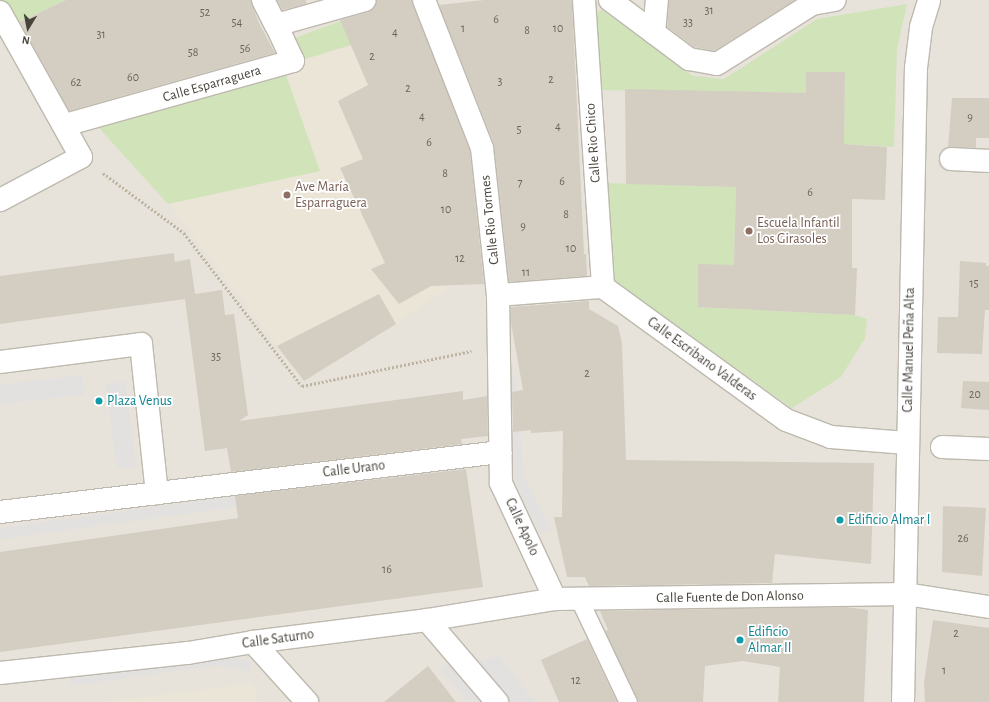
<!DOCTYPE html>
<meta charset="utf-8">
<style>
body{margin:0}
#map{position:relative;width:989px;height:702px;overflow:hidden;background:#f4f1eb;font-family:"Alegreya Sans",sans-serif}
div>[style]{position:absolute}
.residential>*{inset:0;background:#e7e3da}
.education>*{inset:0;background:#ebe5d7}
.green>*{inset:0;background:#d0e3b9}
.parking>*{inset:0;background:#e3e1df}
.building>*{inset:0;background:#d4cdc2}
.path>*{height:2.5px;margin-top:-1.25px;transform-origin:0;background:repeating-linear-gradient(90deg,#beb4a1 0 2px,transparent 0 4px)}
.roads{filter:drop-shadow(1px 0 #beb9af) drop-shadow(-1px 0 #beb9af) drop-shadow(0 1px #beb9af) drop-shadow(0 -1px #beb9af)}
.service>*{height:17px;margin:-8.5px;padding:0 8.5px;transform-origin:8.5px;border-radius:8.5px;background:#fff}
.pedestrian>*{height:22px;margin:-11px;padding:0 11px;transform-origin:11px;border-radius:11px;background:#fff}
.minor>*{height:22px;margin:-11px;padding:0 11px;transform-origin:11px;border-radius:11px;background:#fff}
.dots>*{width:11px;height:11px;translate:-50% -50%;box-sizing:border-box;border:2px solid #fff;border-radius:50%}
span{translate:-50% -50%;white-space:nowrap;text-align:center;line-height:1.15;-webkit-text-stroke:3.5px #fff;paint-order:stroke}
.number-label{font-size:12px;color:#6a655c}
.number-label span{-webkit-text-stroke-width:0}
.street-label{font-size:14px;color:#47423a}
.education-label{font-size:14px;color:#785e54}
.left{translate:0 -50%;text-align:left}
.culture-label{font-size:14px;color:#0d838f}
.north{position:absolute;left:8px;top:8px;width:40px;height:40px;-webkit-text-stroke:3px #fff;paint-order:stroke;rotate:190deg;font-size:11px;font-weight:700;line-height:16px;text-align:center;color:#47423a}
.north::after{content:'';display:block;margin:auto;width:14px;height:18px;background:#47423a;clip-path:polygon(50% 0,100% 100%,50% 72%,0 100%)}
</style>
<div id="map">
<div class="residential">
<i style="clip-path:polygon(0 0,989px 0,989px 702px,0 702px)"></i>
</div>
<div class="education">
<i style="clip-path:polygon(341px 21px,452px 285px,396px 324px,304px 381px,169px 204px,99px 128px,113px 118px,306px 66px,289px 40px)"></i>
<i style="clip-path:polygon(253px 683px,258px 702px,105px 702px)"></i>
</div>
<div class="green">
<i style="clip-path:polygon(1px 0,66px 0,15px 24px)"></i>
<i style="clip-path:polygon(907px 4px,897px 49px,894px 147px,844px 144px,845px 73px,806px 72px,806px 93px,599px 90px,595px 20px,596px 12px,602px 10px,693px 76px,724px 79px,817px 19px)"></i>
<i style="clip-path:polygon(341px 21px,351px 45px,302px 60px,289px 40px)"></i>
<i style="clip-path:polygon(286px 75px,320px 171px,168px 204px,99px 128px)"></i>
<i style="clip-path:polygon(604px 183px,736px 187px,734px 265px,698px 265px,698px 307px,855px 315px,867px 319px,865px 338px,841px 377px,792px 408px,608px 278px)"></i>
</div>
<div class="parking">
<i style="clip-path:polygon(82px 375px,85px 395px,0 404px,0 385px)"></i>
<i style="clip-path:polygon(509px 378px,516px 378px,524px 476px,551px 529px,540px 534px,513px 477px)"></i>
<i style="clip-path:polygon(125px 381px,137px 466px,117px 469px,105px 384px)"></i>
<i style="clip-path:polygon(458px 466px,460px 477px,0 539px,0 528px)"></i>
<i style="clip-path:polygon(221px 654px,252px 662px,249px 672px,220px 665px,71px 686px,68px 675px)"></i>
<i style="clip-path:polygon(500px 656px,535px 702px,508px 702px,477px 661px)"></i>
<i style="clip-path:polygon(448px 663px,481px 702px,467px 702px,441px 670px)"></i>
</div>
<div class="building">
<i style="clip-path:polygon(66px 0,251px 0,258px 21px,275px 53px,69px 111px,20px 22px)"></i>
<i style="clip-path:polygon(277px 0,306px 0,306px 4px,282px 10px)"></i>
<i style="clip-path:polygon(377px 0,412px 0,470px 151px,484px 284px,431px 286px,399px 304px,371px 269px,385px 263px,340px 168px,363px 159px,338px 101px,368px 85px,340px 20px,369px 12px,374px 8px)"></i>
<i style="clip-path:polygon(484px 0,572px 0,584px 254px,586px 254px,587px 276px,509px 282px,494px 144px,439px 5px)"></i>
<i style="clip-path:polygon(669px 0,795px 0,714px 51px,694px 47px,667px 27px)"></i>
<i style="clip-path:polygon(806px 72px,845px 72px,844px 144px,887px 147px,885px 200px,852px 199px,852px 268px,857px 268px,855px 315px,698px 307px,698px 264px,734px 265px,736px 187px,626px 184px,625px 89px,806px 93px)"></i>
<i style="clip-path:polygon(952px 98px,989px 98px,989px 138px,976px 138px,976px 148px,948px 147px)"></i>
<i style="clip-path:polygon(174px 253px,175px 262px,190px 259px,195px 294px,222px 290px,225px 315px,234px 314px,248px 415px,239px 421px,463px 391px,463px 400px,487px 396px,488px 436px,461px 439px,462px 444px,231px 472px,227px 448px,205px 451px,185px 299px,0 324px,0 276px)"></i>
<i style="clip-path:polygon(960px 261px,986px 263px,986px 266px,989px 266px,989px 310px,985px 310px,982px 354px,937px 353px,938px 317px,958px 317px)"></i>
<i style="clip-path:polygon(379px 294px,396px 324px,304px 381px,277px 346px)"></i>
<i style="clip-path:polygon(589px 301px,589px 309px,618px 326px,622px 343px,626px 460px,874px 463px,871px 564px,775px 554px,772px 583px,589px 586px,585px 577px,567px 577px,554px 517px,562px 517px,563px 431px,531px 433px,531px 430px,513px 432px,512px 392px,523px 390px,511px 323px,511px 307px)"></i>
<i style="clip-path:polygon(963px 381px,989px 382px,989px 410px,961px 408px)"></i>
<i style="clip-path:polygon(466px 469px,483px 587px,0 652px,0 552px,238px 518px,235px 496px)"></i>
<i style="clip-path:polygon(943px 506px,986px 508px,982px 576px,942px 572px)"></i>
<i style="clip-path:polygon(846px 607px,868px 610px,864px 702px,778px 702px,780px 667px,743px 661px,705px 666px,703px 702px,638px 702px,605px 631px,608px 630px,600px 611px)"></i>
<i style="clip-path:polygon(933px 620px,989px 628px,989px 702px,925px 702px,924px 683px)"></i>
<i style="clip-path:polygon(587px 639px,617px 702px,559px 702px,541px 660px)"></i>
<i style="clip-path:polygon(428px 666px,456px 702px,384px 702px)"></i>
</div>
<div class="path">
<i style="left:103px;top:173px;width:101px;rotate:36.5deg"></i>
<i style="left:184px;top:233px;width:193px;rotate:52.4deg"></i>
<i style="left:302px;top:386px;width:173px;rotate:-11.7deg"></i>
</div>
<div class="roads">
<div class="service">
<i style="left:579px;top:599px;width:114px;rotate:64.6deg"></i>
</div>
<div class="pedestrian">
<i style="left:65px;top:125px;width:237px;rotate:-15.7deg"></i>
<i style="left:293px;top:61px;width:40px;rotate:-115deg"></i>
</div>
<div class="minor">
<i style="left:263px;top:0;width:28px;rotate:63deg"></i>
<i style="left:276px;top:25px;width:92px;rotate:-15.7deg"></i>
<i style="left:424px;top:0;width:159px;rotate:68.6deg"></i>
<i style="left:482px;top:148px;width:148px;rotate:83.8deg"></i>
<i style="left:498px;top:295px;width:188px;rotate:89.1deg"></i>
<i style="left:501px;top:483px;width:128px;rotate:65deg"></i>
<i style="left:584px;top:0;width:288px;rotate:86.2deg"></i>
<i style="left:610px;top:0;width:99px;rotate:36.8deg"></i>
<i style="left:689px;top:59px;width:28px;rotate:10deg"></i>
<i style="left:717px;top:64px;width:112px;rotate:-32.3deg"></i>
<i style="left:812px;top:4px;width:23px;rotate:-10deg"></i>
<i style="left:0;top:12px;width:166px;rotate:60.8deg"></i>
<i style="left:81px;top:157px;width:92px;rotate:152deg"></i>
<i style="left:654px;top:33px;width:33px;rotate:-85deg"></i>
<i style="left:951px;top:159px;width:38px;rotate:3deg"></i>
<i style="left:498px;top:295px;width:105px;rotate:-4.4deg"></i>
<i style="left:603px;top:287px;width:226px;rotate:36deg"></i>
<i style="left:786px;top:420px;width:48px;rotate:20.7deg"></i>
<i style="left:831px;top:437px;width:76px;rotate:4.5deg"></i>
<i style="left:0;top:362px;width:142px;rotate:-7.3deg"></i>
<i style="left:141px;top:344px;width:150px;rotate:83.9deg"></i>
<i style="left:942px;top:447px;width:47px;rotate:2.4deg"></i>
<i style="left:0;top:512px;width:504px;rotate:-6.84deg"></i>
<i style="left:427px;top:620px;width:108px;rotate:49.5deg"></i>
<i style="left:253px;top:642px;width:81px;rotate:48deg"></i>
<i style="left:0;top:673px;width:189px;rotate:-6.1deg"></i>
<i style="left:188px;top:653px;width:66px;rotate:-9.6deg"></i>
<i style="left:253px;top:642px;width:175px;rotate:-7.2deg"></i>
<i style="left:427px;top:620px;width:130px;rotate:-9.3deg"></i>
<i style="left:555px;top:599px;width:351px;rotate:-0.8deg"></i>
<i style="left:906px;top:594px;width:84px;rotate:8.9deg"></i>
<i style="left:903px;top:702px;width:634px;rotate:-88.83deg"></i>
<i style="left:916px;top:68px;width:41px;rotate:-83deg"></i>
<i style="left:921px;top:27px;width:28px;rotate:-73deg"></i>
</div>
</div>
<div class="dots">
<i style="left:287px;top:195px;background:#8d6e63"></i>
<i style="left:749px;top:231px;background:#8d6e63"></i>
<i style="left:99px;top:401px;background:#0f9aa8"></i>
<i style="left:840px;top:520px;background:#0f9aa8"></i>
<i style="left:740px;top:640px;background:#0f9aa8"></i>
</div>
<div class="number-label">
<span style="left:709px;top:11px">31</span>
<span style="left:205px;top:13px">52</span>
<span style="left:496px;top:20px">6</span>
<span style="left:237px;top:23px">54</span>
<span style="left:688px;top:23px">33</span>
<span style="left:463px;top:29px">1</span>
<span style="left:558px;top:29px">10</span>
<span style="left:527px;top:31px">8</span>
<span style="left:395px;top:33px">4</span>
<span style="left:101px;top:35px">31</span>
<span style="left:245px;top:49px">56</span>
<span style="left:193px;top:53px">58</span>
<span style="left:372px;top:57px">2</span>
<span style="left:133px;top:78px">60</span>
<span style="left:551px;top:80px">2</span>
<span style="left:500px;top:82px">3</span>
<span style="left:76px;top:83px">62</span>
<span style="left:408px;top:89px">2</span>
<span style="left:422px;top:117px">4</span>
<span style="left:970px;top:118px">9</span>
<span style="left:558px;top:127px">4</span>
<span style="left:519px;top:130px">5</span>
<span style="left:429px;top:143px">6</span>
<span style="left:445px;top:174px">8</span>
<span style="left:562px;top:182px">6</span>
<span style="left:520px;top:183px">7</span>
<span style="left:810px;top:193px">6</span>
<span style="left:446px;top:210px">10</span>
<span style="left:566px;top:215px">8</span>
<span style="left:523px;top:227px">9</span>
<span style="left:571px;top:249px">10</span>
<span style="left:460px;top:259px">12</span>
<span style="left:526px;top:273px">11</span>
<span style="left:974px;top:284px">15</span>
<span style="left:216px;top:357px">35</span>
<span style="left:587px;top:374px">2</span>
<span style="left:975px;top:395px">20</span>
<span style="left:963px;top:539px">26</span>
<span style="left:387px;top:570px">16</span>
<span style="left:956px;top:634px">2</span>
<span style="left:944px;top:671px">1</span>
<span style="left:576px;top:681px">12</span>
</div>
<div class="street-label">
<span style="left:212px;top:84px;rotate:-16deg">Calle Esparraguera</span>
<span style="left:593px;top:143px;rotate:-94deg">Calle Rio Chico</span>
<span style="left:490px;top:220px;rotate:-96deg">Calle Rio Tormes</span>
<span style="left:909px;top:350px;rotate:-89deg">Calle Manuel Peña Alta</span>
<span style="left:702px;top:359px;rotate:36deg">Calle Escribano Valderas</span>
<span style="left:354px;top:469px;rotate:-7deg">Calle Urano</span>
<span style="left:522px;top:527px;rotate:65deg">Calle Apolo</span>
<span style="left:730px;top:597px;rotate:-1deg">Calle Fuente de Don Alonso</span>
<span style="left:278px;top:639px;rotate:-8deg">Calle Saturno</span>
</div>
<div class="education-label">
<span class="left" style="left:295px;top:195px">Ave María<br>Esparraguera</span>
<span class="left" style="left:757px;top:231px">Escuela Infantil<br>Los Girasoles</span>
</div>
<div class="culture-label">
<span class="left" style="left:107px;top:401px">Plaza Venus</span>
<span class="left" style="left:848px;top:520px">Edificio Almar I</span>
<span class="left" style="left:748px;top:640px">Edificio<br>Almar II</span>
</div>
<div class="north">N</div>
</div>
